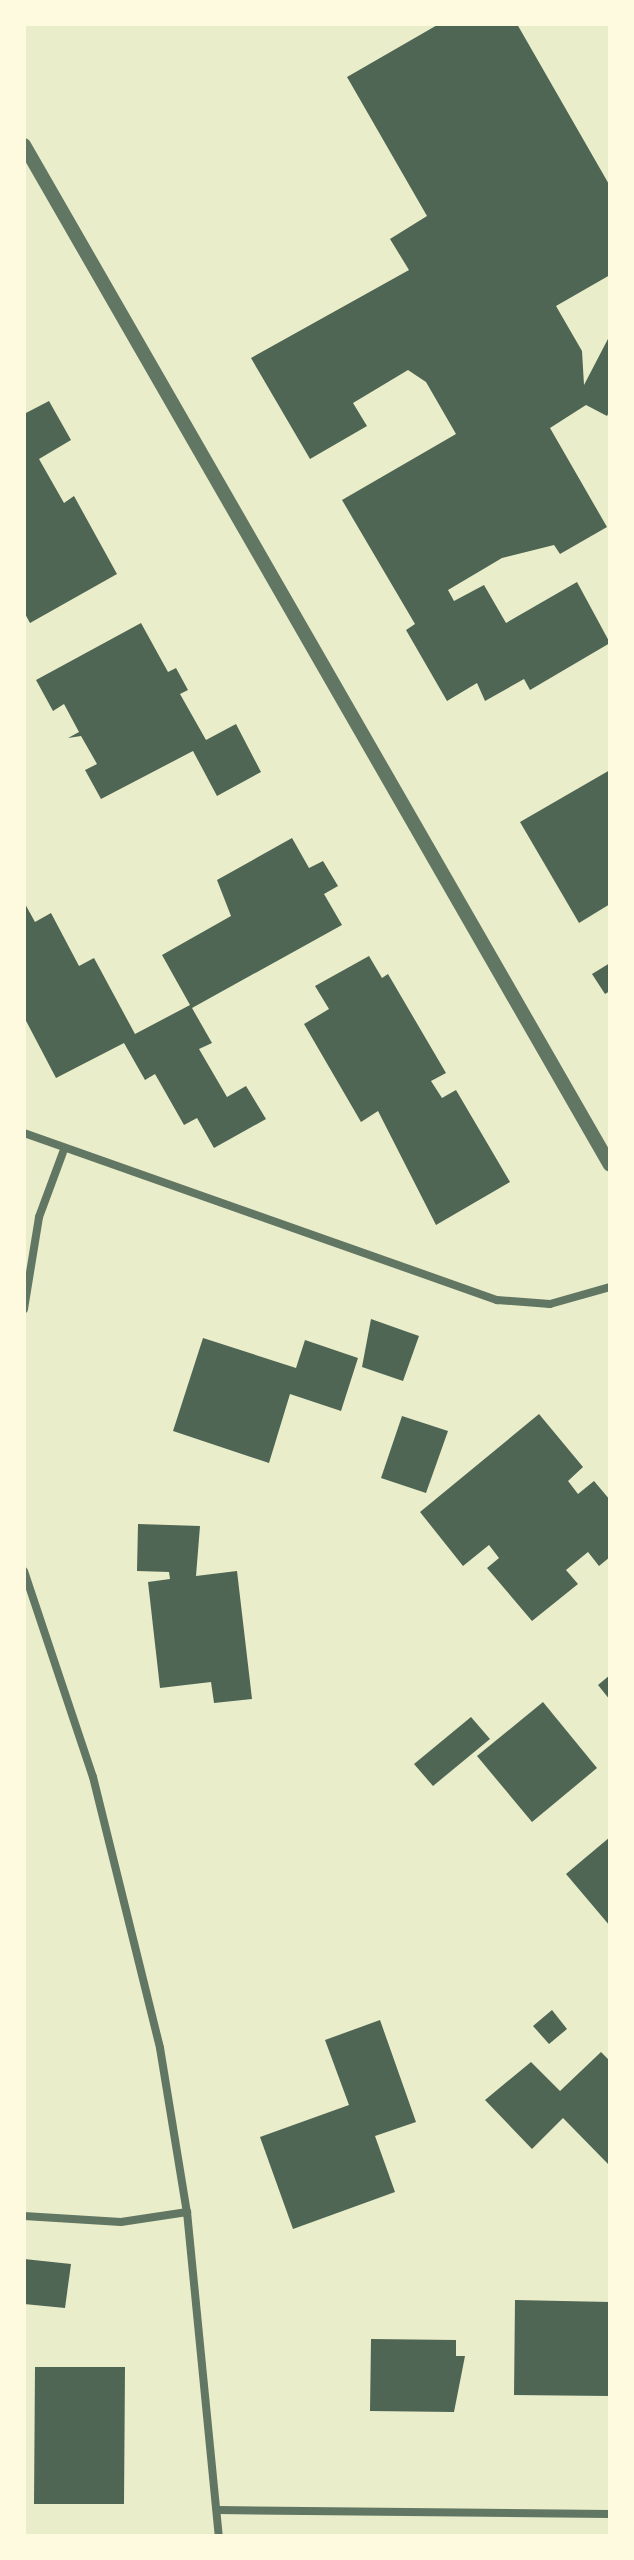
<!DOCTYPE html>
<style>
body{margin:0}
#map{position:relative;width:634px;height:2560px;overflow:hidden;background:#e9edc9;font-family:"Zilla Slab",serif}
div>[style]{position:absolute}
.building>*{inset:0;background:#4f6655}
.minor>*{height:8px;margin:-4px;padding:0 4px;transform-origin:4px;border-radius:4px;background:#617663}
.tertiary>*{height:14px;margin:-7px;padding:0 7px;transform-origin:7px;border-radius:7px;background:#617663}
span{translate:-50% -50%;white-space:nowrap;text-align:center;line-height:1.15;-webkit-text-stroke:8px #fefae0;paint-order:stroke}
.frame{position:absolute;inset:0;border:26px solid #fefae0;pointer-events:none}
</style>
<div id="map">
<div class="building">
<i style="clip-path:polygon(439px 24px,517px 24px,610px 186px,610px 275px,556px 306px,582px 351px,584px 385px,610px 335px,610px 410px,607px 416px,586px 405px,550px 428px,607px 527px,560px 554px,554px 545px,502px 558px,448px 590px,454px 601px,484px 585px,506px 623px,577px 582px,610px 643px,530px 690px,524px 679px,485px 701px,477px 683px,447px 701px,406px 630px,415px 624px,342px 500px,456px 434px,426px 382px,408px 370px,353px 403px,367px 426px,310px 459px,251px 358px,409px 270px,390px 239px,427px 216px,347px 77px)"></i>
<i style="clip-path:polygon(49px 401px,71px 440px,39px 459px,64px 503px,74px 496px,117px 574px,30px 623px,24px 612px,24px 414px)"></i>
<i style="clip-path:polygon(141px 623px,168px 672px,176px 668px,188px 690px,180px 694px,206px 740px,236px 724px,261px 772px,217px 796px,193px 751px,101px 799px,85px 770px,97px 764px,81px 736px,68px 738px,79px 732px,64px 704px,53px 711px,36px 680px)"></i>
<i style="clip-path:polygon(610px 770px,610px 904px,579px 923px,520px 822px)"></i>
<i style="clip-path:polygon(292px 838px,309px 868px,323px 861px,338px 886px,324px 894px,342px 925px,192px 1008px,212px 1043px,199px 1049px,227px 1097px,246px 1086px,266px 1119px,214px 1148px,197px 1118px,184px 1125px,155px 1074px,145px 1080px,124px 1043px,56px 1078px,24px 1017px,24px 902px,35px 922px,51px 913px,79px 966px,94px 958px,135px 1034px,190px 1005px,162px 955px,231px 916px,217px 880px)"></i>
<i style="clip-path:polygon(369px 956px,382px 978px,388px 974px,446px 1073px,431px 1081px,442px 1098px,456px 1090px,510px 1182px,436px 1225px,378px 1111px,361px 1122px,304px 1024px,329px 1009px,315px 986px)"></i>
<i style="clip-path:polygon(610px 963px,610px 991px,605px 994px,592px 974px)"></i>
<i style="clip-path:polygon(371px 1319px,419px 1336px,403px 1381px,362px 1367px)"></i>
<i style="clip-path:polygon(203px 1338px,296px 1368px,305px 1340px,358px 1358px,341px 1411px,290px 1394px,269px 1463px,173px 1431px)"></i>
<i style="clip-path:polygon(539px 1414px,583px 1467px,568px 1481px,578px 1494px,594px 1481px,610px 1500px,610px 1557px,599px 1566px,588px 1552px,566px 1570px,578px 1584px,532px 1621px,487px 1568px,499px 1558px,489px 1545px,463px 1566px,420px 1512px)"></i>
<i style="clip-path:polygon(402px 1416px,448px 1431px,426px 1493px,381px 1478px)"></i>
<i style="clip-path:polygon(138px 1524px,200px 1526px,196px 1576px,237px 1571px,252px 1699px,214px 1703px,211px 1682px,160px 1688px,148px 1582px,170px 1579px,169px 1572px,137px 1571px)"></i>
<i style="clip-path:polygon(610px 1675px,610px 1700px,598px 1685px)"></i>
<i style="clip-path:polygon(543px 1702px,597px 1768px,532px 1822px,477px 1756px)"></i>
<i style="clip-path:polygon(471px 1717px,490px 1739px,433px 1786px,414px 1764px)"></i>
<i style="clip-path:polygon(610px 1837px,610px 1926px,566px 1874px)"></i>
<i style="clip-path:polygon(552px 2010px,567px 2029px,549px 2044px,533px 2026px)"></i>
<i style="clip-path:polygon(380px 2020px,416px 2122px,375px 2136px,395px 2192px,293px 2229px,260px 2137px,349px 2105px,325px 2040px)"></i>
<i style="clip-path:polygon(601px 2052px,610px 2061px,610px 2166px,563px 2118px,532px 2149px,485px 2100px,531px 2062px,560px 2091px)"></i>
<i style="clip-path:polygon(24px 2259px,71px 2264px,65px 2308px,24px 2304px)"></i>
<i style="clip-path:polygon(515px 2300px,610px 2302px,610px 2396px,514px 2395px)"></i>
<i style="clip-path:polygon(371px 2339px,456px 2340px,456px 2356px,465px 2356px,454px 2412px,370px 2411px)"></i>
<i style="clip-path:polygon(35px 2367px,125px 2367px,124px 2504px,34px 2504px)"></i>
</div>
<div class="minor">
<i style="left:24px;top:1133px;width:502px;rotate:19.45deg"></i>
<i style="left:497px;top:1300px;width:53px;rotate:4.3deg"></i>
<i style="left:550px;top:1304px;width:62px;rotate:-15.8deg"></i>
<i style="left:24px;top:1309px;width:93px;rotate:-80.7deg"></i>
<i style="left:39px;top:1217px;width:69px;rotate:-69.7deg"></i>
<i style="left:24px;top:1571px;width:217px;rotate:71.5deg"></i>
<i style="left:93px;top:1777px;width:279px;rotate:76.1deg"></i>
<i style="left:160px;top:2048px;width:166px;rotate:80.7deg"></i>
<i style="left:187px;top:2212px;width:326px;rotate:84.4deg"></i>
<i style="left:24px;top:2216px;width:97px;rotate:3.5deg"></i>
<i style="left:121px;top:2222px;width:67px;rotate:-8.6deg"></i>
<i style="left:217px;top:2510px;width:393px;rotate:0.6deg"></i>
</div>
<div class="tertiary">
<i style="left:24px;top:145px;width:1176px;rotate:60.12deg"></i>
</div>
<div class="frame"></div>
</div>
